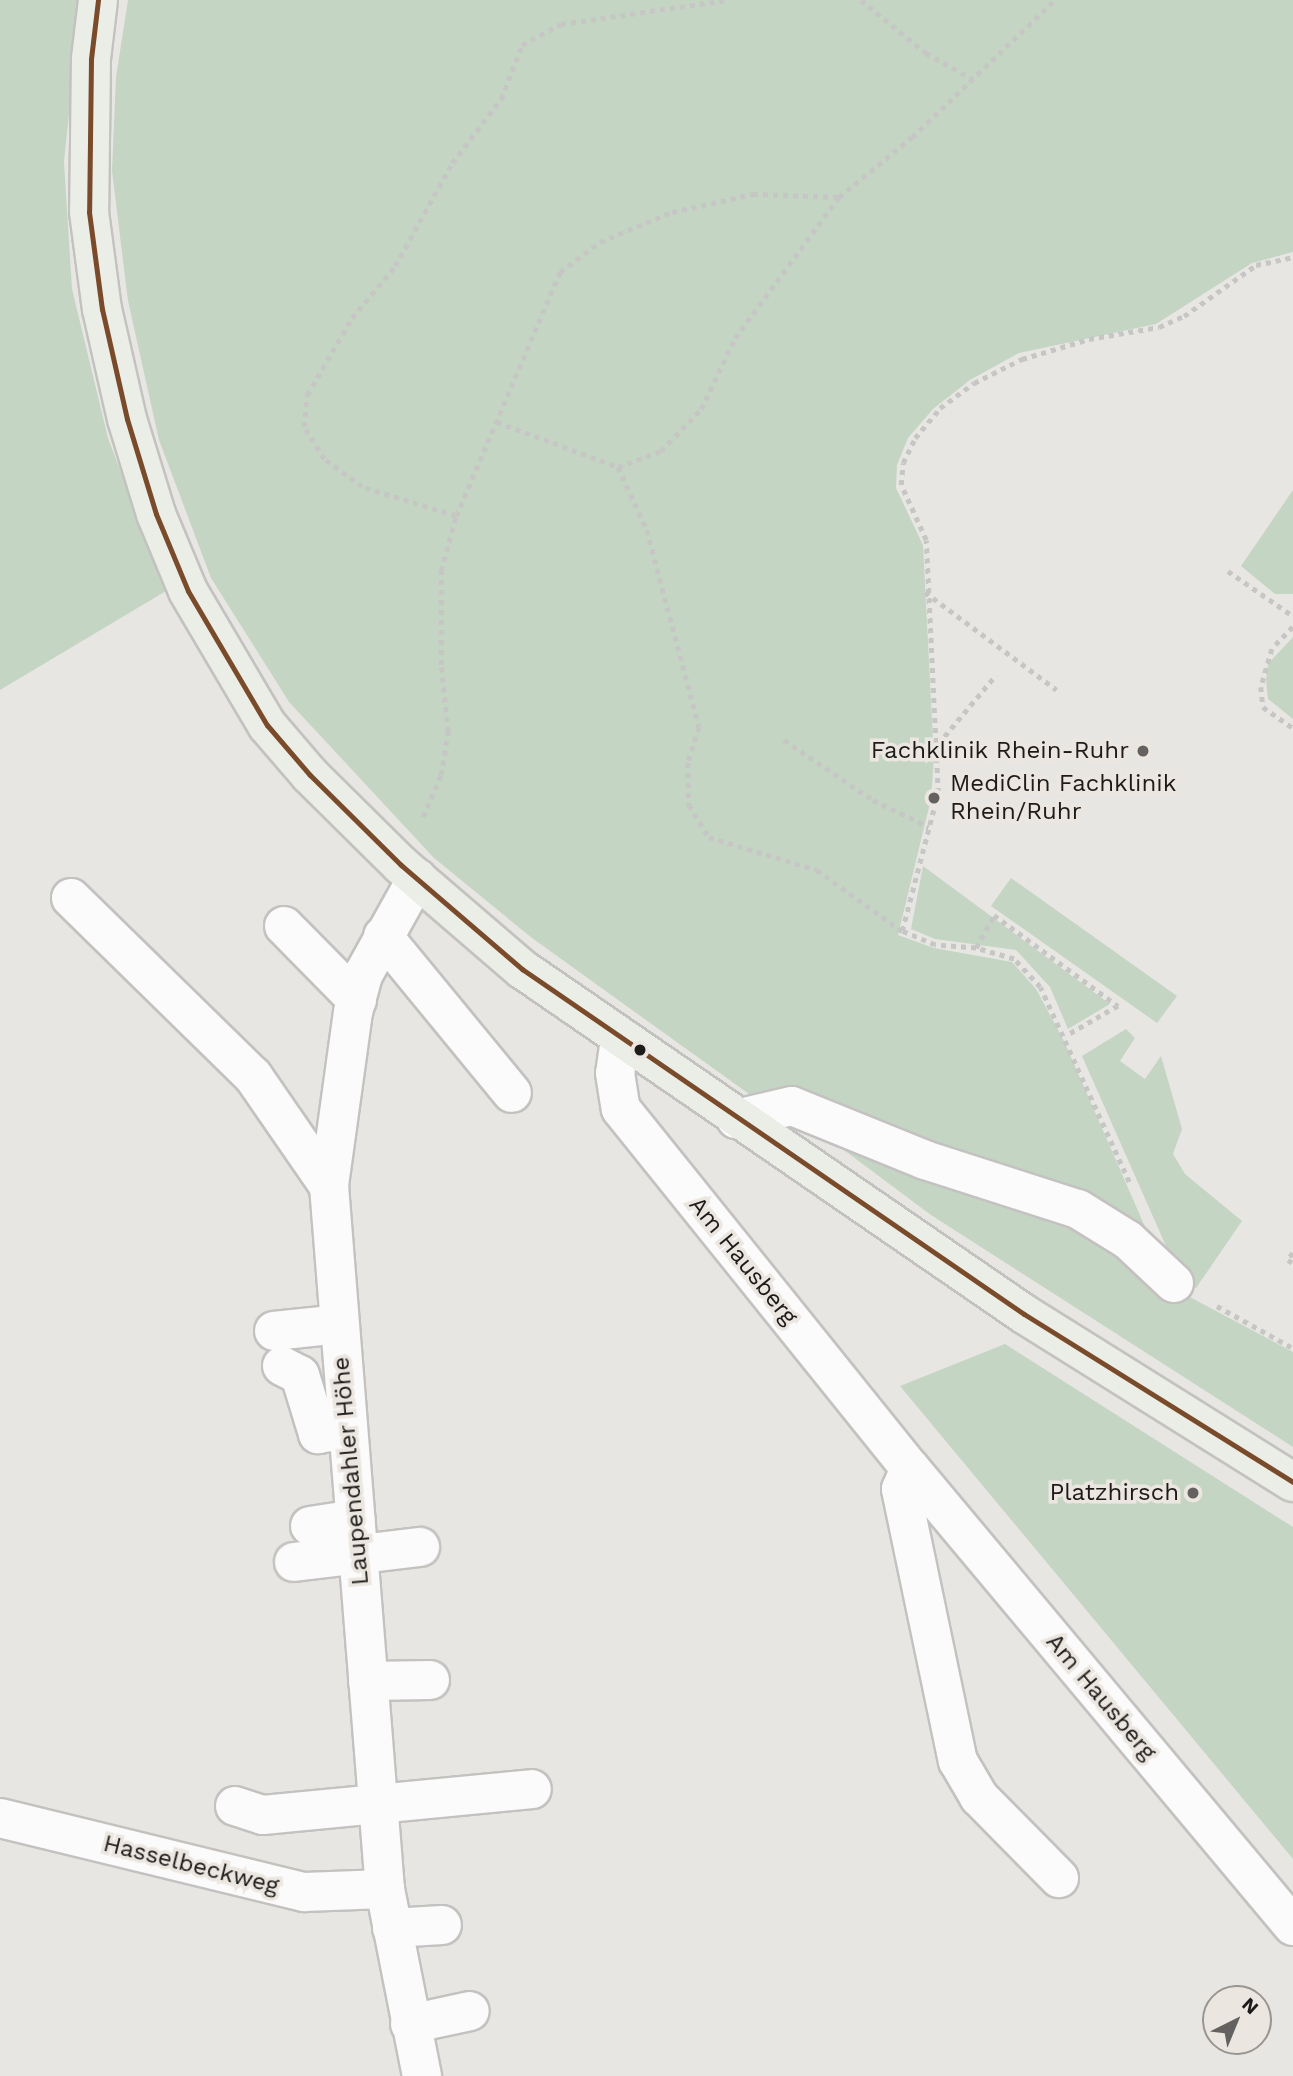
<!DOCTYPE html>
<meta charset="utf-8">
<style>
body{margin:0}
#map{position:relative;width:1293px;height:2076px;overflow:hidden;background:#e8e6e3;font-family:"Work Sans",sans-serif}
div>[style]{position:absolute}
.green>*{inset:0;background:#c4d5c3}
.path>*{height:4.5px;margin-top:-2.25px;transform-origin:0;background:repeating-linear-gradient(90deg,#c6c6c5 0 5px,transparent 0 10px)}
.roads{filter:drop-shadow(2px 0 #c4c2c0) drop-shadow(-2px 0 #c4c2c0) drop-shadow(0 2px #c4c2c0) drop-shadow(0 -2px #c4c2c0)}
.minor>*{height:38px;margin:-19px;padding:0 19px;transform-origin:19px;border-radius:19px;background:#fcfbfb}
.major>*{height:38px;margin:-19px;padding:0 19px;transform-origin:19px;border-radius:19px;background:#eaeee7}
.bus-1>*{height:5px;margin:-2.5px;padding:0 2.5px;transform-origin:2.5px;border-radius:2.5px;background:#7a4b2a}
.dots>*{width:19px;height:19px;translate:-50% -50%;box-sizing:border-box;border:4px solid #ebe6e0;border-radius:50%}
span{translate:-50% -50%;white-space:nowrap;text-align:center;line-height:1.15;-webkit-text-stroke:7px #ebe6e0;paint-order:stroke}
.poi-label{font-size:24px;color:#1d1b19}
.right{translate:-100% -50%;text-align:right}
.left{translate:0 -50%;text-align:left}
.street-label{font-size:24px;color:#1d1b19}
.north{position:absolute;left:1202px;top:1985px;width:70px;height:70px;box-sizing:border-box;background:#ebe6e0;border:2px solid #999590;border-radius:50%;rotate:43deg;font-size:19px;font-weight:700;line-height:28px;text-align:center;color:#1d1b19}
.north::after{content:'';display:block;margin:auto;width:24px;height:32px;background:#646260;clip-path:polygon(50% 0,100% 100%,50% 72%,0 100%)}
</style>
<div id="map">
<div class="green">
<i style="clip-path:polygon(0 0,81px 0,64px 162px,72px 289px,108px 438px,166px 591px,0 690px)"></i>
<i style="clip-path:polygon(128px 0,1293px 0,1293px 252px,1252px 263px,1156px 324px,1019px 353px,970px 380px,933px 409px,908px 438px,897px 465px,896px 488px,923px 545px,934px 759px,931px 799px,898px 935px,934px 948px,1012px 962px,1036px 989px,1064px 1041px,1149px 1236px,767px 1107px,532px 938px,434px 858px,289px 702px,211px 578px,159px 440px,128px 301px,112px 171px,116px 77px)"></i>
<i style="clip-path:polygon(1293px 490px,1293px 594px,1275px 594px,1241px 566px)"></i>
<i style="clip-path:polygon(1293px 637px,1293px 719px,1268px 699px,1266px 680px,1268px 664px)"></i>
<i style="clip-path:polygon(923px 866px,1110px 1004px,1068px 1029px,1050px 987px,1016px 950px,935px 939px,911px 929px)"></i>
<i style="clip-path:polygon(1011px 878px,1177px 996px,1157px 1023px,991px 906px)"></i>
<i style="clip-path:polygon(1126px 1029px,1135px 1038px,1120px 1061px,1145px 1079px,1161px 1056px,1182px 1129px,1173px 1154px,1185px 1174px,1242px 1221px,1196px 1288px,1177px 1271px,1082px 1056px)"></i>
<i style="clip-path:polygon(793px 1112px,1039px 1201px,1171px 1287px,1293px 1352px,1293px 1447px,931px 1215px)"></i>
<i style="clip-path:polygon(1005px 1344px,1293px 1527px,1293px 1859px,900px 1386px)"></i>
</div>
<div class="path">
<i style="left:861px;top:0;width:84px;rotate:39.2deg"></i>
<i style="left:926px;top:53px;width:54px;rotate:29deg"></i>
<i style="left:497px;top:422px;width:129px;rotate:20.4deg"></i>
<i style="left:618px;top:467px;width:46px;rotate:-20.4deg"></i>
<i style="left:661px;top:451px;width:58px;rotate:-46.4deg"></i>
<i style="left:701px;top:409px;width:79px;rotate:-64.4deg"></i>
<i style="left:735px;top:338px;width:175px;rotate:-53.6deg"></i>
<i style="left:839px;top:197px;width:94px;rotate:-39.4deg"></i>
<i style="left:912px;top:137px;width:198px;rotate:-43.8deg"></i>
<i style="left:618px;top:467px;width:69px;rotate:65.3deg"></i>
<i style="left:647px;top:530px;width:204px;rotate:75.2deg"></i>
<i style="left:699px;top:727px;width:38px;rotate:107deg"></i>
<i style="left:688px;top:763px;width:42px;rotate:88.6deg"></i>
<i style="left:689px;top:805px;width:38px;rotate:58deg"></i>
<i style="left:709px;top:837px;width:113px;rotate:17deg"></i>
<i style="left:817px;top:870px;width:105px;rotate:35.7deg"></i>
<i style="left:456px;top:516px;width:98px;rotate:-162.9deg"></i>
<i style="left:362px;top:487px;width:47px;rotate:-143.6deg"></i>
<i style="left:324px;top:459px;width:38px;rotate:-122deg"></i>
<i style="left:304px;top:427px;width:32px;rotate:-85deg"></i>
<i style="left:307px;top:395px;width:89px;rotate:-59.7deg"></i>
<i style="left:352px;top:318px;width:67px;rotate:-50.4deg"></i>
<i style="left:395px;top:266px;width:118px;rotate:-61deg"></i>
<i style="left:452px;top:163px;width:81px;rotate:-52.6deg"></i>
<i style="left:501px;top:99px;width:58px;rotate:-68.7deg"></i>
<i style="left:522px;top:45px;width:44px;rotate:-28.3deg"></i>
<i style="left:561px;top:24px;width:168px;rotate:-8.2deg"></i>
<i style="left:1228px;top:571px;width:79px;rotate:34.7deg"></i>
<i style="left:925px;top:592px;width:164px;rotate:36.6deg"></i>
<i style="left:1293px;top:627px;width:30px;rotate:134deg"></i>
<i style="left:1272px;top:649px;width:40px;rotate:106deg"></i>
<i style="left:1261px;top:687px;width:20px;rotate:84deg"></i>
<i style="left:1263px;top:707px;width:37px;rotate:35deg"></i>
<i style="left:784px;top:740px;width:107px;rotate:34deg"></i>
<i style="left:873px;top:800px;width:62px;rotate:25.7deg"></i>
<i style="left:938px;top:744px;width:90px;rotate:-50deg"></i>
<i style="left:423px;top:817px;width:46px;rotate:-66.8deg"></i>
<i style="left:441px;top:775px;width:44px;rotate:-80.8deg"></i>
<i style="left:448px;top:732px;width:67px;rotate:-96deg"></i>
<i style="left:441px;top:665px;width:94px;rotate:-90deg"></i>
<i style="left:441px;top:571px;width:57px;rotate:-74.7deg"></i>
<i style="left:456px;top:516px;width:265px;rotate:-66.9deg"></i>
<i style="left:560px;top:272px;width:50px;rotate:-36.9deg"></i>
<i style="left:600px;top:242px;width:78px;rotate:-22.6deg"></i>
<i style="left:672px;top:212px;width:83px;rotate:-12.5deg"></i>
<i style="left:753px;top:194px;width:86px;rotate:2deg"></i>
<i style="left:976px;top:948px;width:38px;rotate:-61deg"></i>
<i style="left:994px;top:915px;width:154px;rotate:36.3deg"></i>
<i style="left:1118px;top:1006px;width:60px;rotate:150deg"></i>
<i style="left:1129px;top:1182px;width:214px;rotate:-114.5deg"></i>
<i style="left:1040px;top:987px;width:38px;rotate:-133deg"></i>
<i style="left:1014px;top:959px;width:40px;rotate:-164deg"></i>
<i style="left:976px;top:948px;width:41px;rotate:-175.8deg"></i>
<i style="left:935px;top:945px;width:36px;rotate:-157deg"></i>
<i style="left:902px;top:931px;width:143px;rotate:-75.4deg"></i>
<i style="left:938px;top:793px;width:253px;rotate:-92.7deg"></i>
<i style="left:926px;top:540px;width:60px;rotate:-114.4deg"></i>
<i style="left:901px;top:485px;width:22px;rotate:-85deg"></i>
<i style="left:903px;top:463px;width:28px;rotate:-64deg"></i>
<i style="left:915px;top:438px;width:39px;rotate:-50deg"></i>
<i style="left:940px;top:408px;width:42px;rotate:-36.3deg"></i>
<i style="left:974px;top:383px;width:54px;rotate:-26.6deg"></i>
<i style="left:1022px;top:359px;width:70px;rotate:-16.6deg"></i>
<i style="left:1089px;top:339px;width:71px;rotate:-9.7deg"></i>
<i style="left:1159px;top:327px;width:27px;rotate:-24deg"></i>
<i style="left:1184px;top:316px;width:88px;rotate:-35.3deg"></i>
<i style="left:1256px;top:265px;width:38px;rotate:-12deg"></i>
<i style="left:1293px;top:1253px;width:9px;rotate:126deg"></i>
<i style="left:1288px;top:1260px;width:6px;rotate:31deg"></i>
<i style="left:1217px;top:1306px;width:87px;rotate:28.9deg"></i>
</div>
<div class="roads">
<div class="minor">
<i style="left:417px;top:878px;width:111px;rotate:119.1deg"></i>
<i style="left:363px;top:975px;width:38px;rotate:105deg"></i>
<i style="left:353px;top:1012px;width:176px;rotate:97.9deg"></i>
<i style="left:329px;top:1186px;width:705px;rotate:85.45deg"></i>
<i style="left:385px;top:1889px;width:191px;rotate:78.8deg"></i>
<i style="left:71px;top:898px;width:255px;rotate:44.4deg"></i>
<i style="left:253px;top:1076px;width:134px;rotate:55.4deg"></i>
<i style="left:284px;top:926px;width:104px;rotate:45.4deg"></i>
<i style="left:383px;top:936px;width:203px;rotate:50.6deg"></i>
<i style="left:620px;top:1039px;width:34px;rotate:98deg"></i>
<i style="left:615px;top:1073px;width:36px;rotate:81deg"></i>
<i style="left:621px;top:1109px;width:461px;rotate:51.2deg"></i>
<i style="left:910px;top:1468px;width:597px;rotate:50.1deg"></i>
<i style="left:736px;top:1119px;width:57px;rotate:-13.1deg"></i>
<i style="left:792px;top:1106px;width:144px;rotate:22.1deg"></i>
<i style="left:925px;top:1160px;width:161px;rotate:17.8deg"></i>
<i style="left:1078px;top:1209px;width:59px;rotate:31.8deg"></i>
<i style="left:1128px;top:1240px;width:63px;rotate:43.1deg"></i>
<i style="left:274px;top:1331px;width:65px;rotate:-6.1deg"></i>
<i style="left:282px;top:1366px;width:20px;rotate:27deg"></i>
<i style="left:300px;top:1375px;width:62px;rotate:73deg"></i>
<i style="left:318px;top:1434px;width:30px;rotate:-9deg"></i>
<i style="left:910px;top:1468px;width:23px;rotate:113deg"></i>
<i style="left:901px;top:1489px;width:278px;rotate:78.2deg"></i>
<i style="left:958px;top:1761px;width:42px;rotate:59.7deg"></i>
<i style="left:979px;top:1797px;width:114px;rotate:45.4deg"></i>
<i style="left:310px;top:1526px;width:46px;rotate:-8.8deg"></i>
<i style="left:294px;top:1562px;width:127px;rotate:-6.8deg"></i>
<i style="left:368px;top:1681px;width:62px;rotate:-0.9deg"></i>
<i style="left:235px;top:1806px;width:29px;rotate:18deg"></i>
<i style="left:263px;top:1815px;width:270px;rotate:-5.5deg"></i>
<i style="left:0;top:1818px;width:313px;rotate:13.7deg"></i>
<i style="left:304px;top:1892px;width:81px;rotate:-2.1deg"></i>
<i style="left:392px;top:1928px;width:50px;rotate:-3.4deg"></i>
<i style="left:410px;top:2024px;width:61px;rotate:-12.2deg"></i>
</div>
<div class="major">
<i style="left:98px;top:0;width:59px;rotate:96.8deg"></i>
<i style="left:91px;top:59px;width:153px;rotate:90.7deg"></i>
<i style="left:89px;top:212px;width:98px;rotate:82.4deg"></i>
<i style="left:102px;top:309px;width:113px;rotate:77.2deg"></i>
<i style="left:127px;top:419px;width:99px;rotate:73deg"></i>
<i style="left:156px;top:514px;width:83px;rotate:67.4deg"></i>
<i style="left:188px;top:591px;width:156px;rotate:59.5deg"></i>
<i style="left:267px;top:725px;width:66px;rotate:49.3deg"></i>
<i style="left:310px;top:775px;width:128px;rotate:44.7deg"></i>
<i style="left:401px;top:865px;width:160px;rotate:40.7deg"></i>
<i style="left:522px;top:969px;width:609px;rotate:34.5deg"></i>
<i style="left:1024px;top:1314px;width:317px;rotate:32deg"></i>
</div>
</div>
<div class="bus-1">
<i style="left:98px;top:0;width:59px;rotate:96.8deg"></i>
<i style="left:91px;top:59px;width:153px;rotate:90.7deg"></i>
<i style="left:89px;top:212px;width:98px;rotate:82.4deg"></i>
<i style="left:102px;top:309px;width:113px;rotate:77.2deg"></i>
<i style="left:127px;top:419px;width:99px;rotate:73deg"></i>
<i style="left:156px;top:514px;width:83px;rotate:67.4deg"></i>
<i style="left:188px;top:591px;width:156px;rotate:59.5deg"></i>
<i style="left:267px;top:725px;width:66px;rotate:49.3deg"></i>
<i style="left:310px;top:775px;width:128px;rotate:44.7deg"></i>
<i style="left:401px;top:865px;width:160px;rotate:40.7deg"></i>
<i style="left:522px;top:969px;width:609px;rotate:34.5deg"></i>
<i style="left:1024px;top:1314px;width:317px;rotate:32deg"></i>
</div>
<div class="dots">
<i style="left:1143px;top:751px;background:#646260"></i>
<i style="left:934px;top:798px;background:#646260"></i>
<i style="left:640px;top:1050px;background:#1d1b19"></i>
<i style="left:1193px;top:1493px;background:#646260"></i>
</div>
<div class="poi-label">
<span class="right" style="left:1129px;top:751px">Fachklinik Rhein-Ruhr</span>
<span class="left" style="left:950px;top:798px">MediClin Fachklinik<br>Rhein/Ruhr</span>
<span class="right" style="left:1179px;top:1493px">Platzhirsch</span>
</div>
<div class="street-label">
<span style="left:743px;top:1261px;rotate:51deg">Am Hausberg</span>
<span style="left:351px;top:1471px;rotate:-95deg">Laupendahler Höhe</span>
<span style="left:1101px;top:1697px;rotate:50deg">Am Hausberg</span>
<span style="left:191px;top:1865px;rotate:14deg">Hasselbeckweg</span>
</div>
<div class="north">N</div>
</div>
